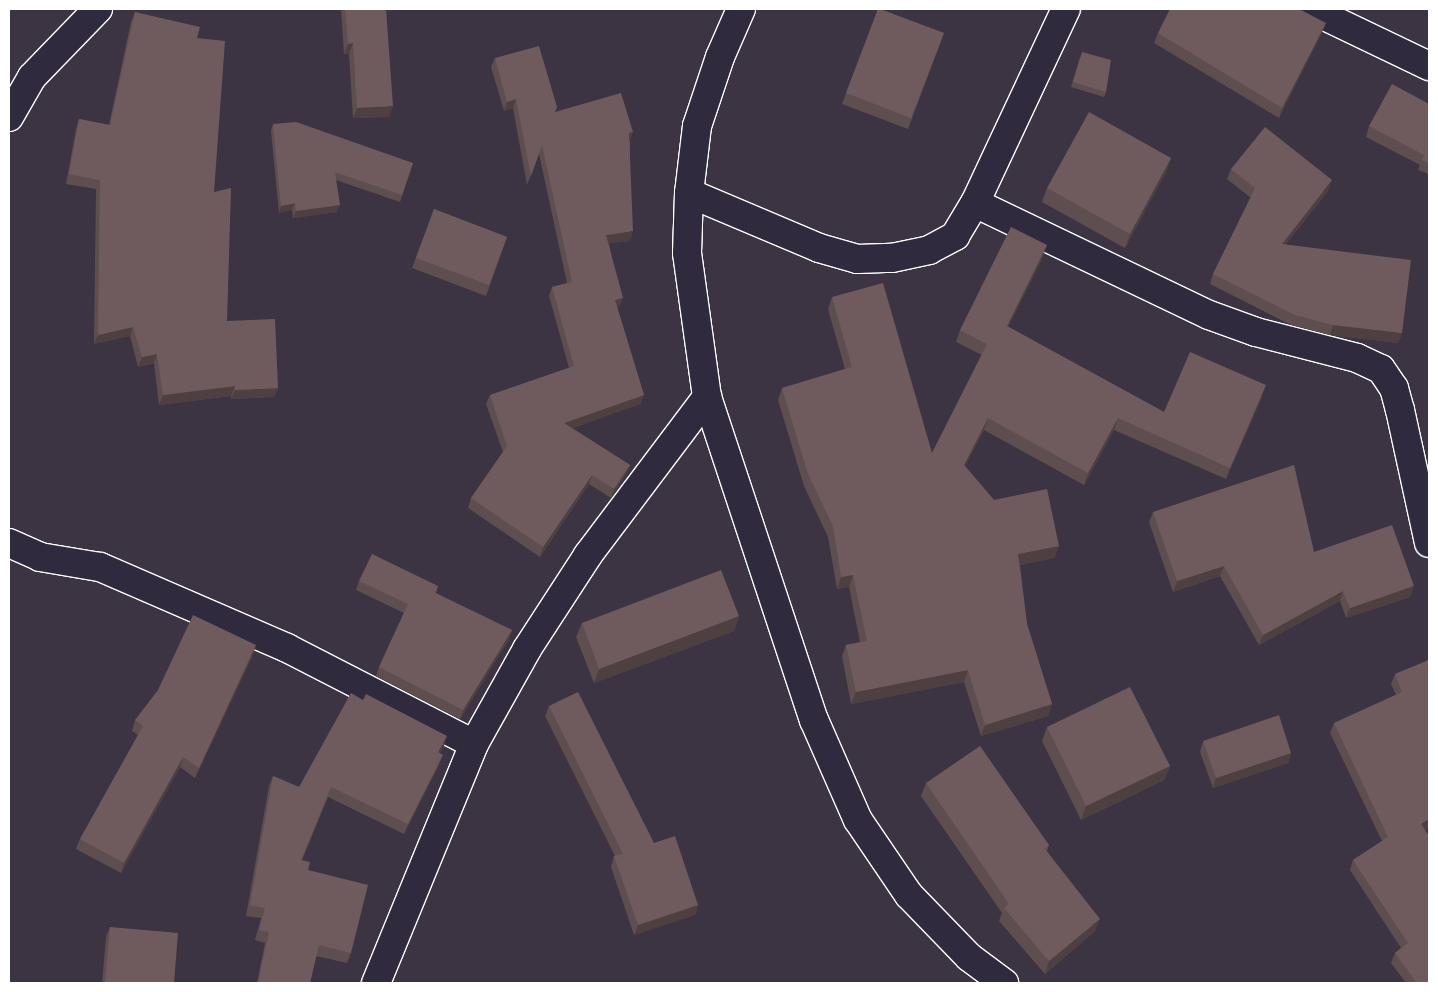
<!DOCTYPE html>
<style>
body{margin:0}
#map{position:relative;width:1438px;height:992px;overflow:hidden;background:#3c3443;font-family:"Playpen Sans",sans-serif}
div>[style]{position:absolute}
.roads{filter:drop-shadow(1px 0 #fff) drop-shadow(-1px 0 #fff) drop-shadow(0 1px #fff) drop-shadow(0 -1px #fff)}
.minor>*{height:28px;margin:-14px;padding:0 14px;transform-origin:14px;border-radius:14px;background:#2f2a3d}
.wall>*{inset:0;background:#5f4e50}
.shaded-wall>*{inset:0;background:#4e4041}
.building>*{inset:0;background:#6f5b5d}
span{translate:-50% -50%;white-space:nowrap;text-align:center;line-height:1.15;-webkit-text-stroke:4.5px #2f2a3d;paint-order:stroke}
.frame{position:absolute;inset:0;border:10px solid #fff;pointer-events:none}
</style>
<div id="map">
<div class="roads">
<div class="minor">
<i style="left:741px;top:9px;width:52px;rotate:113.6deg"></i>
<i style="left:720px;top:57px;width:73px;rotate:108.4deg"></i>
<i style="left:697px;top:126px;width:67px;rotate:96.8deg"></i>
<i style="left:689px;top:193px;width:60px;rotate:91.9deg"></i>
<i style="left:687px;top:253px;width:145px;rotate:82.1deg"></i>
<i style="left:707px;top:397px;width:340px;rotate:71.7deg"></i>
<i style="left:814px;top:720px;width:109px;rotate:66.3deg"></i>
<i style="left:858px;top:820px;width:91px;rotate:55.8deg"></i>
<i style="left:909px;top:895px;width:86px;rotate:45.9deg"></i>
<i style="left:969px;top:957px;width:44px;rotate:36.6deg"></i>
<i style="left:1310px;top:9px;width:132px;rotate:25.6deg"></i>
<i style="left:9px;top:117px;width:46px;rotate:-60.1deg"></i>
<i style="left:32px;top:77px;width:95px;rotate:-45.9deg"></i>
<i style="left:689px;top:193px;width:141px;rotate:22.9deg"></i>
<i style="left:819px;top:248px;width:40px;rotate:16deg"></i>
<i style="left:857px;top:259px;width:35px;rotate:-2deg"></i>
<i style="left:892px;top:258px;width:38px;rotate:-12deg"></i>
<i style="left:929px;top:250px;width:30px;rotate:-28deg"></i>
<i style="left:955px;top:236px;width:39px;rotate:-59deg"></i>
<i style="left:975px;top:203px;width:214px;rotate:-64.9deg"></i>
<i style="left:975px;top:203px;width:259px;rotate:25.6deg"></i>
<i style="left:1209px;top:315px;width:50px;rotate:19.9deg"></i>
<i style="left:1256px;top:332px;width:104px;rotate:14.4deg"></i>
<i style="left:1357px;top:358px;width:26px;rotate:25deg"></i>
<i style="left:1381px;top:369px;width:23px;rotate:56deg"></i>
<i style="left:1394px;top:388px;width:23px;rotate:75deg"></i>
<i style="left:1400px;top:410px;width:136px;rotate:77.7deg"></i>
<i style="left:9px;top:543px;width:34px;rotate:24deg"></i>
<i style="left:40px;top:557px;width:61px;rotate:9.5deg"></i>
<i style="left:100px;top:567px;width:204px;rotate:23.4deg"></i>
<i style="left:287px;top:648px;width:210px;rotate:27.2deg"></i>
<i style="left:376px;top:983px;width:258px;rotate:-67.7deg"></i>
<i style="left:474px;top:744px;width:109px;rotate:-60.8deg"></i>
<i style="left:527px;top:649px;width:112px;rotate:-57deg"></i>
<i style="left:588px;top:555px;width:198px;rotate:-53deg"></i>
</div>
</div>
<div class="wall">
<i style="clip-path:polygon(341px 9px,386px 9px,389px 117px,353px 118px,349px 54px,344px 54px)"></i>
<i style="clip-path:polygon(878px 9px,944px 33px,908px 129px,842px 104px)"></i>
<i style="clip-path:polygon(135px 12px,197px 38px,227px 321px,278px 388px,274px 397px,231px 399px,231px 396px,159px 405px,154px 363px,138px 367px,130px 336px,94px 344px,96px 189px,66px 184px,76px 129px,79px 119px,109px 125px,131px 22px)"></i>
<i style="clip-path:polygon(1326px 23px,1322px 32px,1279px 118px,1154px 43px,1158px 33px)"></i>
<i style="clip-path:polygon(1080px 57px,1106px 92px,1104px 97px,1071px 87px)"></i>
<i style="clip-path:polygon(495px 58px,555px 112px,630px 141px,630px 241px,609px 243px,619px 307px,617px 307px,644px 395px,640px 404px,572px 428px,630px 465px,626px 474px,611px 498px,589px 484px,540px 557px,468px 508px,471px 498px,503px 452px,486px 404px,490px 395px,569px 368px,549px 296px,552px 287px,567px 283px,539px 154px,527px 185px,513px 108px,504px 111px,491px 67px)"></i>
<i style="clip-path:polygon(1429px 104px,1429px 174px,1418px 170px,1420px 165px,1366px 137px,1369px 126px)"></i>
<i style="clip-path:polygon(273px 124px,413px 163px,400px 202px,336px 180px,337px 212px,293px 218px,292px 210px,279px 213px,271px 131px)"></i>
<i style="clip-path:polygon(1171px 158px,1166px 172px,1125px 248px,1042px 202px,1047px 188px)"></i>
<i style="clip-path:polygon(1231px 169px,1328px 191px,1286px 244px,1402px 333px,1398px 343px,1330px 335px,1291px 325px,1210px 284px,1213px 274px,1251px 198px,1227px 179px)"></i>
<i style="clip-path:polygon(434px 209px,507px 237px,486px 296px,412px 268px)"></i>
<i style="clip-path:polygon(1043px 257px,1008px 327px,1164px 412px,1262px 397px,1226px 479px,1114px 430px,1084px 485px,984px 430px,965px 466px,994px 500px,1059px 546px,1054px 558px,1020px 565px,1027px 624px,1052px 704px,1048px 716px,981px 736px,964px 682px,851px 704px,842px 656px,846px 645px,860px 642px,849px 587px,837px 589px,828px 537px,804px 486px,778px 400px,782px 388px,845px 369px,828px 309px,832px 297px,932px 453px,982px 355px,956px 342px,960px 330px)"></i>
<i style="clip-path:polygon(1153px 512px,1314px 552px,1410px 597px,1346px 618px,1340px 601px,1259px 645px,1220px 576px,1173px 592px,1149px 522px)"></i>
<i style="clip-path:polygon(359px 581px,438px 586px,436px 593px,512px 630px,509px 639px,460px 719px,376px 676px,379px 667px,404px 613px,356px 590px)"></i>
<i style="clip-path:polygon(739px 616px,734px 631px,594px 683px,576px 637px,582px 623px)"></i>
<i style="clip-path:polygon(253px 655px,195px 778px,180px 767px,121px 873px,76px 849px,80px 839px,138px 735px,132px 731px,135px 720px)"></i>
<i style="clip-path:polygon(1429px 660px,1429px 827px,1425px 830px,1429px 983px,1406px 983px,1391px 963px,1395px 953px,1401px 948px,1350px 870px,1353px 860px,1382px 841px,1330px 733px,1334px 723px,1396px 695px,1391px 684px,1395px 674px)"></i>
<i style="clip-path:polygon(363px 700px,444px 746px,439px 753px,439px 765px,404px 834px,328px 797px,302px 860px,308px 870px,351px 953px,347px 963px,316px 956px,310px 983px,257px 983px,265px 943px,255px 940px,261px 918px,246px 916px,269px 786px,273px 776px,299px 787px)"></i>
<i style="clip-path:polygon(549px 706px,654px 843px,698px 905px,695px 915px,634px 935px,611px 867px,614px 856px,615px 856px,545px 716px)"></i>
<i style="clip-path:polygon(1047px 727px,1170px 766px,1164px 780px,1081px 820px,1042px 741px)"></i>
<i style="clip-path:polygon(1203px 741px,1291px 753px,1288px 763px,1213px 788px,1200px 752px)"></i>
<i style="clip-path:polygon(926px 783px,1049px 845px,1047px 851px,1095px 931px,1045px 974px,999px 921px,1002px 913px,921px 796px)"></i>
<i style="clip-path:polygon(110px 927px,174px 983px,102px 983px,106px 937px)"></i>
</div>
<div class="shaded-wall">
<i style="clip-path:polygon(1326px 23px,1322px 32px,1279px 118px,1282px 108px)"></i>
<i style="clip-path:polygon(353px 43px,349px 54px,344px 54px,348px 44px)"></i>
<i style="clip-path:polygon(516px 99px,513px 108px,504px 111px,507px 102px)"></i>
<i style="clip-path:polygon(393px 106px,389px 117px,353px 118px,357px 108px)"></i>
<i style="clip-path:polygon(633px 132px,630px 141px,629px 133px)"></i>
<i style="clip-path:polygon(1171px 158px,1166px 172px,1125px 248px,1130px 234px)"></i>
<i style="clip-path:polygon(1332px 180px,1328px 191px,1278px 254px,1282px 244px)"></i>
<i style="clip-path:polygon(295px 203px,292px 210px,279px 213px,281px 206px)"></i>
<i style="clip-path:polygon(340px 205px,337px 212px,293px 218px,296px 211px)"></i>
<i style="clip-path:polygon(633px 231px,630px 241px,603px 244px,606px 235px)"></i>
<i style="clip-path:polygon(1047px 245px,1043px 257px,1003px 338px,1007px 326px)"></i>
<i style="clip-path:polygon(623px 298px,619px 307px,612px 309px,615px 300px)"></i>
<i style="clip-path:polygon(1333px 325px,1402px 333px,1398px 343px,1330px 335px)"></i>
<i style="clip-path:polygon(133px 327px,130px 336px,94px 344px,98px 335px)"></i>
<i style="clip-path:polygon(157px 354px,154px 363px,138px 367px,142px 357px)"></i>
<i style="clip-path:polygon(1266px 385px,1262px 397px,1226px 479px,1230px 468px)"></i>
<i style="clip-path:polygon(235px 386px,231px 396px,159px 405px,163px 395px)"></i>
<i style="clip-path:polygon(278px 388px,274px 397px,231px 399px,235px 390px)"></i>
<i style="clip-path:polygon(644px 395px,640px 404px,561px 433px,564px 423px)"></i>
<i style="clip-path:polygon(988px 418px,984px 430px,960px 476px,964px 465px)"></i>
<i style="clip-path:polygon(1118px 418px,1114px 430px,1084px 485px,1088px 473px)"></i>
<i style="clip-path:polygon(630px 465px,626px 474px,611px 498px,614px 489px)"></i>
<i style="clip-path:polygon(592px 475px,589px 484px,540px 557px,543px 547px)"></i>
<i style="clip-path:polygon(1059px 546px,1054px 558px,1014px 566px,1018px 554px)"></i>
<i style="clip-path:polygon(1224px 566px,1220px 576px,1173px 592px,1177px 581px)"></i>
<i style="clip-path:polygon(853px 575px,849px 587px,837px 589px,841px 577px)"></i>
<i style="clip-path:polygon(1414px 586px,1410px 597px,1346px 618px,1350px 608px)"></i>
<i style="clip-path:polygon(1343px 591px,1340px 601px,1259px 645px,1263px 635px)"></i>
<i style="clip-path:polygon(739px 616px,734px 631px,594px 683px,599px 669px)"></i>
<i style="clip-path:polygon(512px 630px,509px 639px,460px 719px,463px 710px)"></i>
<i style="clip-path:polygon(256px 645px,253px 655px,195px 778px,199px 768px)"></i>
<i style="clip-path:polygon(968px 670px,964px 682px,851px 704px,856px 692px)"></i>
<i style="clip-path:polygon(1052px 704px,1048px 716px,981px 736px,985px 725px)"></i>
<i style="clip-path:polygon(447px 736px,444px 746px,434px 762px,438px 752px)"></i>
<i style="clip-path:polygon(1291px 753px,1288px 763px,1213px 788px,1216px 778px)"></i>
<i style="clip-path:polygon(443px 755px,439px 765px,404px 834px,408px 824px)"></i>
<i style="clip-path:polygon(183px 757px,180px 767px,121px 873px,124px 863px)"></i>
<i style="clip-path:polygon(1170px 766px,1164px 780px,1081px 820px,1086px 806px)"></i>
<i style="clip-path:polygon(1429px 819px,1429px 827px,1417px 834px,1421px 824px)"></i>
<i style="clip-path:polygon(698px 905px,695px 915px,634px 935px,638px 925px)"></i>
<i style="clip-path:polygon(1100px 919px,1095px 931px,1045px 974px,1049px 961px)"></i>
</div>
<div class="building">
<i style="clip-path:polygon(345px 9px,386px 9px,393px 106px,357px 108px,353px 43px,348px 44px)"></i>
<i style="clip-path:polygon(878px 9px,880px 9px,944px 33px,911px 118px,846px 93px)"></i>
<i style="clip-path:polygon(1170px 9px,1299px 9px,1326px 23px,1282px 108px,1158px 33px)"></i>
<i style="clip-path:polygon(135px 12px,200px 27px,197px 38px,225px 41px,214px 192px,231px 188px,227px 321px,275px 319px,278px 388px,235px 390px,235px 386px,163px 395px,157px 354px,142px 357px,133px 327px,98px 335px,100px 180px,69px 174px,79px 119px,110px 125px)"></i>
<i style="clip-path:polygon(539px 46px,557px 107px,555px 112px,621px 93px,633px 132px,629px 133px,633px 231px,606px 235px,623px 298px,615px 300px,644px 395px,564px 423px,630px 465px,614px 489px,592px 475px,543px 547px,471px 498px,507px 446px,490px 395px,574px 366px,552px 287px,572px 282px,542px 145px,531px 176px,516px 99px,507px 102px,495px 58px)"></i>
<i style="clip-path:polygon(1082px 52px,1111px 60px,1106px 92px,1073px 82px)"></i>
<i style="clip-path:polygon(1392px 84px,1429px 104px,1429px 163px,1422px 160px,1424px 155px,1369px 126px)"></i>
<i style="clip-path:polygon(1089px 112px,1171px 158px,1130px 234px,1047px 188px)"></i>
<i style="clip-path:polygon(296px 122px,413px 163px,402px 195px,335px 172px,340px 205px,296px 211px,295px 203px,281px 206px,273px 124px)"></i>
<i style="clip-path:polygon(1265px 127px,1332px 180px,1282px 244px,1411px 260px,1402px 333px,1333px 325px,1295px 315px,1213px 274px,1255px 188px,1231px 169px)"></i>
<i style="clip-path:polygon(434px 209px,507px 237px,489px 285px,416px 258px)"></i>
<i style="clip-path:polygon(1011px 227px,1047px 245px,1007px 326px,1164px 412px,1190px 352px,1266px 385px,1230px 468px,1118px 418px,1088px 473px,988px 418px,964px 465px,994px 500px,1047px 489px,1059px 546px,1018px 554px,1027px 624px,1052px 704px,985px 725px,968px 670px,856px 692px,846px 645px,867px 641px,853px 575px,841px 577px,833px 526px,808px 474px,782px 388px,852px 367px,832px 297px,883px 283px,932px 453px,987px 344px,960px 330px)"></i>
<i style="clip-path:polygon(1294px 465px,1314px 552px,1392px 525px,1414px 586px,1350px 608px,1343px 591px,1263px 635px,1224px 566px,1177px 581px,1153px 512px)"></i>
<i style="clip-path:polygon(372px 554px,438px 586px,435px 593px,512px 630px,463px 710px,379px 667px,408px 604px,359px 581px)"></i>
<i style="clip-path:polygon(721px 570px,739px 616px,599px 669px,582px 623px)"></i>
<i style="clip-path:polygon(193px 615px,256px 645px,199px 768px,183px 757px,124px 863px,80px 839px,143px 726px,135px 720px,158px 690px)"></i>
<i style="clip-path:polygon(1429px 660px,1429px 819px,1421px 824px,1429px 836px,1429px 983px,1417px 983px,1395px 953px,1408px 943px,1353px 860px,1388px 837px,1334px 723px,1402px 692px,1395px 674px)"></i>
<i style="clip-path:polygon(1130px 687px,1170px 766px,1086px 806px,1047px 727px)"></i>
<i style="clip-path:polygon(578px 692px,654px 843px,675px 836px,698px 905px,638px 925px,614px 856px,623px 854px,549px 706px)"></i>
<i style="clip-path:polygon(351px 693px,363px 700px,366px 694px,447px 736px,438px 752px,443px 755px,408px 824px,331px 787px,301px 860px,310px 862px,308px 870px,368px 885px,351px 953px,319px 945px,310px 983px,258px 983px,269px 932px,259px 930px,265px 908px,250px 905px,273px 776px,299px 787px)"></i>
<i style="clip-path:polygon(1279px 715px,1291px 753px,1216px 778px,1203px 741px)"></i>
<i style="clip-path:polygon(980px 746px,1049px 845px,1045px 849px,1100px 919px,1049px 961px,1004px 908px,1009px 904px,926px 783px)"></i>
<i style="clip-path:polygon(110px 927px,178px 933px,174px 983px,105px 983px)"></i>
</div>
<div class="frame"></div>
</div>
